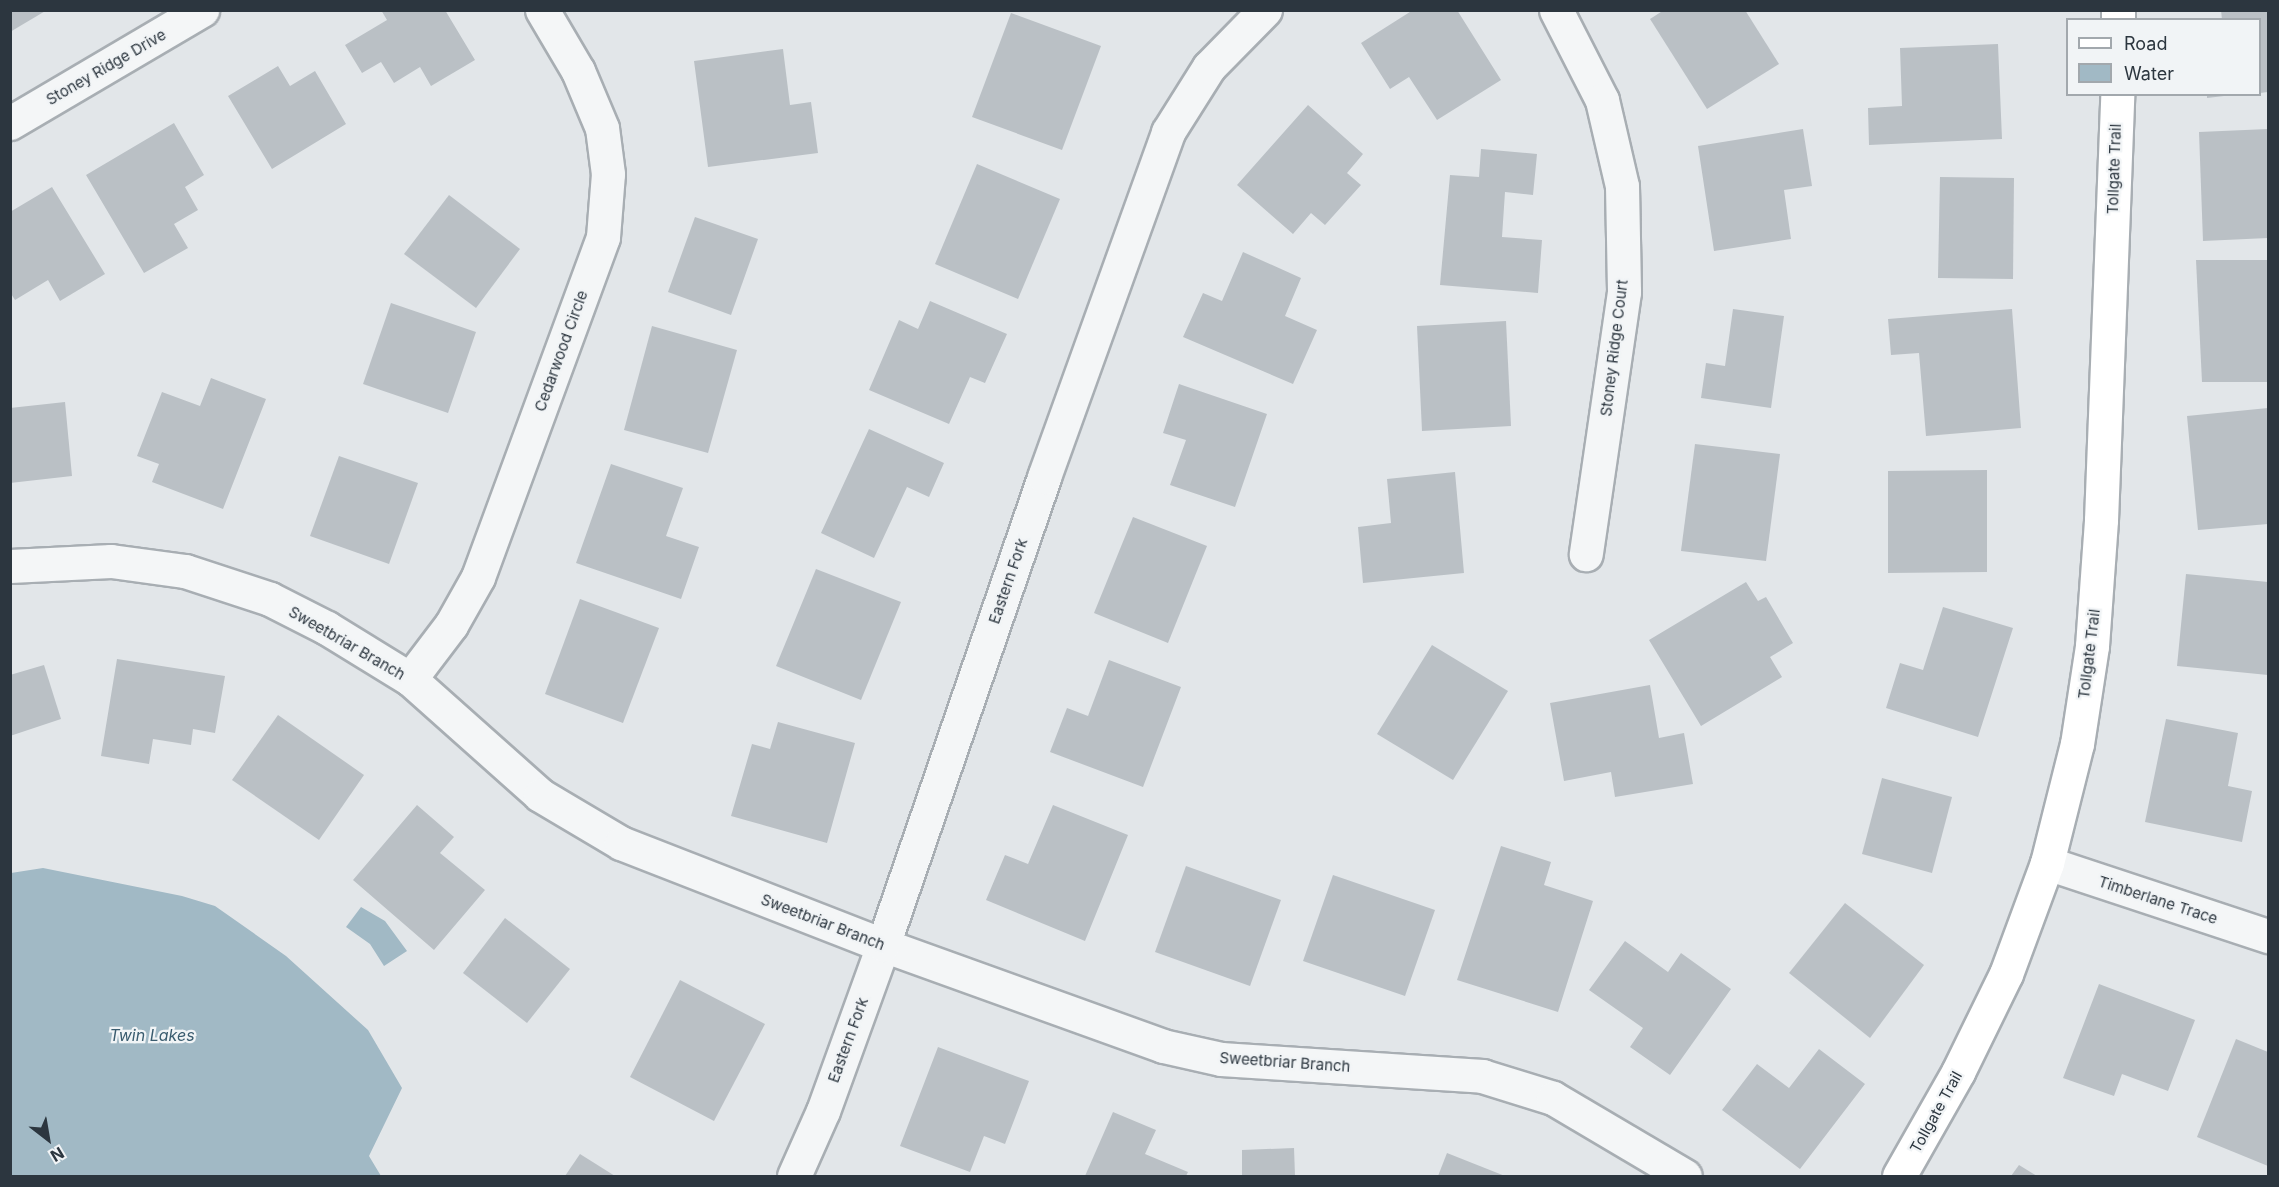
<!DOCTYPE html>
<style>
body{margin:0}
#map{position:relative;width:2279px;height:1187px;overflow:hidden;background:#e2e6e9;font-family:Inter,sans-serif}
div>[style]{position:absolute}
.water>*{inset:0;background:#a1b9c5}
.building>*{inset:0;background:#bac0c5}
.roads{filter:drop-shadow(2px 0 #a8aeb3) drop-shadow(-2px 0 #a8aeb3) drop-shadow(0 2px #a8aeb3) drop-shadow(0 -2px #a8aeb3)}
.street>*{height:33px;margin:-16.5px;padding:0 16.5px;transform-origin:16.5px;border-radius:16.5px;background:#f4f6f7}
.secondary>*{height:33px;margin:-16.5px;padding:0 16.5px;transform-origin:16.5px;border-radius:16.5px;background:#fff}
span{translate:-50% -50%;white-space:nowrap;text-align:center;line-height:1.15;-webkit-text-stroke:4.5px #f1f4f6;paint-order:stroke}
.street-label{font-size:15px;color:#2c363f}
.water-label{font-size:16px;color:#3a5c6f;font-style:italic}
.frame{position:absolute;inset:0;border:12px solid #2c363f;pointer-events:none}
.legend{position:absolute;left:2066px;top:18px;width:195px;height:78px;box-sizing:border-box;background:#f1f4f6;border:2px solid #a2a8ad;margin:0;padding:8px 10px;list-style:none;font-size:18px;color:#2c363f}
.legend li{display:flex;align-items:center;gap:12px;height:30px}
.legend b{width:30px;border:2px solid #a2a8ad}
.north{position:absolute;left:18px;top:1109px;width:60px;height:60px;-webkit-text-stroke:4px #f1f4f6;paint-order:stroke;rotate:149deg;font-size:16px;font-weight:700;line-height:24px;text-align:center;color:#2c363f}
.north::after{content:'';display:block;margin:auto;width:21px;height:27px;background:#2c363f;clip-path:polygon(50% 0,100% 100%,50% 72%,0 100%)}
</style>
<div id="map">
<div class="water">
<i style="clip-path:polygon(43px 868px,182px 896px,215px 906px,286px 956px,368px 1030px,402px 1088px,369px 1156px,381px 1176px,11px 1176px,11px 873px)"></i>
<i style="clip-path:polygon(361px 907px,385px 921px,407px 951px,384px 966px,370px 944px,346px 927px)"></i>
</div>
<div class="building">
<i style="clip-path:polygon(10px 10px,47px 10px,10px 32px)"></i>
<i style="clip-path:polygon(381px 10px,445px 10px,475px 60px,431px 86px,420px 67px,394px 83px,381px 62px,362px 73px,345px 45px,387px 20px)"></i>
<i style="clip-path:polygon(1413px 10px,1457px 10px,1501px 80px,1437px 120px,1409px 77px,1390px 89px,1361px 43px)"></i>
<i style="clip-path:polygon(1664px 10px,1745px 10px,1779px 64px,1707px 109px,1650px 19px)"></i>
<i style="clip-path:polygon(2221px 10px,2268px 10px,2268px 92px,2260px 93px,2260px 20px,2222px 20px)"></i>
<i style="clip-path:polygon(1011px 13px,1101px 46px,1062px 150px,972px 117px)"></i>
<i style="clip-path:polygon(1998px 44px,2002px 139px,1869px 145px,1868px 108px,1902px 106px,1900px 48px)"></i>
<i style="clip-path:polygon(783px 49px,790px 105px,811px 102px,818px 153px,708px 167px,694px 61px)"></i>
<i style="clip-path:polygon(278px 66px,290px 86px,315px 71px,346px 124px,272px 169px,228px 96px)"></i>
<i style="clip-path:polygon(2207px 94px,2224px 94px,2224px 96px,2207px 98px)"></i>
<i style="clip-path:polygon(1308px 105px,1363px 154px,1347px 173px,1361px 185px,1325px 225px,1311px 213px,1293px 234px,1237px 185px)"></i>
<i style="clip-path:polygon(174px 123px,204px 175px,185px 187px,198px 210px,174px 224px,188px 248px,144px 273px,86px 175px)"></i>
<i style="clip-path:polygon(1803px 129px,1812px 186px,1784px 190px,1791px 239px,1714px 251px,1698px 146px)"></i>
<i style="clip-path:polygon(2268px 129px,2268px 238px,2203px 241px,2199px 132px)"></i>
<i style="clip-path:polygon(1481px 149px,1537px 154px,1533px 195px,1505px 192px,1502px 237px,1542px 240px,1538px 293px,1440px 285px,1450px 175px,1479px 177px)"></i>
<i style="clip-path:polygon(977px 164px,1060px 199px,1018px 299px,935px 264px)"></i>
<i style="clip-path:polygon(1940px 177px,2014px 178px,2013px 279px,1938px 278px)"></i>
<i style="clip-path:polygon(52px 187px,105px 274px,60px 301px,48px 280px,15px 300px,10px 292px,10px 212px)"></i>
<i style="clip-path:polygon(449px 195px,520px 249px,476px 308px,404px 254px)"></i>
<i style="clip-path:polygon(695px 217px,758px 239px,731px 315px,668px 292px)"></i>
<i style="clip-path:polygon(1243px 252px,1301px 278px,1285px 316px,1317px 330px,1293px 384px,1183px 337px,1203px 293px,1222px 301px)"></i>
<i style="clip-path:polygon(2196px 260px,2268px 260px,2268px 382px,2202px 382px)"></i>
<i style="clip-path:polygon(930px 301px,1007px 334px,985px 383px,970px 377px,949px 424px,869px 390px,899px 320px,918px 329px)"></i>
<i style="clip-path:polygon(391px 303px,476px 332px,448px 413px,363px 384px)"></i>
<i style="clip-path:polygon(1733px 309px,1784px 316px,1771px 408px,1701px 398px,1706px 363px,1725px 366px)"></i>
<i style="clip-path:polygon(2012px 309px,2021px 428px,1926px 436px,1919px 353px,1891px 355px,1888px 319px)"></i>
<i style="clip-path:polygon(1506px 321px,1511px 426px,1422px 431px,1417px 326px)"></i>
<i style="clip-path:polygon(652px 326px,737px 350px,708px 453px,624px 430px)"></i>
<i style="clip-path:polygon(211px 378px,266px 399px,223px 509px,152px 482px,159px 464px,137px 456px,162px 392px,200px 406px)"></i>
<i style="clip-path:polygon(1179px 384px,1267px 414px,1235px 507px,1170px 485px,1186px 440px,1163px 433px)"></i>
<i style="clip-path:polygon(65px 402px,72px 476px,10px 483px,10px 408px)"></i>
<i style="clip-path:polygon(2268px 408px,2268px 524px,2198px 530px,2187px 416px)"></i>
<i style="clip-path:polygon(869px 429px,944px 463px,929px 497px,907px 487px,874px 558px,821px 533px)"></i>
<i style="clip-path:polygon(1695px 444px,1780px 454px,1766px 561px,1681px 551px)"></i>
<i style="clip-path:polygon(339px 456px,418px 483px,389px 564px,310px 536px)"></i>
<i style="clip-path:polygon(611px 464px,683px 488px,666px 536px,699px 547px,681px 599px,576px 563px)"></i>
<i style="clip-path:polygon(1987px 470px,1987px 572px,1888px 573px,1888px 471px)"></i>
<i style="clip-path:polygon(1455px 472px,1464px 573px,1363px 583px,1358px 527px,1391px 523px,1387px 479px)"></i>
<i style="clip-path:polygon(1133px 517px,1207px 546px,1168px 643px,1094px 613px)"></i>
<i style="clip-path:polygon(816px 569px,901px 602px,861px 700px,776px 666px)"></i>
<i style="clip-path:polygon(2186px 574px,2268px 582px,2268px 675px,2177px 666px)"></i>
<i style="clip-path:polygon(1746px 582px,1758px 601px,1766px 597px,1793px 643px,1770px 657px,1782px 677px,1701px 726px,1649px 640px)"></i>
<i style="clip-path:polygon(580px 599px,659px 628px,623px 723px,545px 694px)"></i>
<i style="clip-path:polygon(1943px 607px,2013px 628px,1978px 737px,1886px 708px,1900px 663px,1923px 670px)"></i>
<i style="clip-path:polygon(1432px 645px,1508px 691px,1453px 780px,1377px 734px)"></i>
<i style="clip-path:polygon(117px 659px,225px 676px,215px 733px,193px 729px,191px 745px,153px 739px,149px 764px,101px 756px)"></i>
<i style="clip-path:polygon(1109px 660px,1181px 687px,1143px 787px,1050px 752px,1067px 708px,1088px 716px)"></i>
<i style="clip-path:polygon(44px 665px,61px 719px,10px 736px,10px 675px)"></i>
<i style="clip-path:polygon(1650px 685px,1659px 738px,1684px 733px,1693px 784px,1615px 797px,1611px 772px,1564px 781px,1550px 703px)"></i>
<i style="clip-path:polygon(278px 715px,364px 775px,319px 840px,232px 780px)"></i>
<i style="clip-path:polygon(2166px 719px,2238px 733px,2228px 786px,2252px 791px,2242px 842px,2145px 822px)"></i>
<i style="clip-path:polygon(778px 722px,855px 743px,827px 843px,731px 816px,752px 744px,770px 749px)"></i>
<i style="clip-path:polygon(1882px 778px,1952px 797px,1932px 873px,1862px 854px)"></i>
<i style="clip-path:polygon(417px 805px,454px 837px,440px 853px,485px 890px,434px 950px,353px 880px)"></i>
<i style="clip-path:polygon(1053px 805px,1128px 835px,1085px 941px,986px 900px,1005px 855px,1028px 864px)"></i>
<i style="clip-path:polygon(1501px 846px,1551px 862px,1544px 885px,1593px 901px,1558px 1012px,1457px 980px)"></i>
<i style="clip-path:polygon(1186px 866px,1281px 900px,1250px 986px,1155px 952px)"></i>
<i style="clip-path:polygon(1333px 875px,1435px 910px,1405px 996px,1303px 961px)"></i>
<i style="clip-path:polygon(1845px 903px,1924px 965px,1870px 1038px,1789px 973px)"></i>
<i style="clip-path:polygon(505px 918px,570px 969px,527px 1023px,463px 973px)"></i>
<i style="clip-path:polygon(1625px 941px,1668px 972px,1681px 953px,1731px 989px,1670px 1075px,1630px 1047px,1643px 1028px,1589px 990px)"></i>
<i style="clip-path:polygon(680px 980px,765px 1024px,714px 1121px,630px 1077px)"></i>
<i style="clip-path:polygon(2099px 984px,2195px 1020px,2168px 1091px,2122px 1074px,2114px 1096px,2063px 1078px)"></i>
<i style="clip-path:polygon(2236px 1039px,2268px 1052px,2268px 1166px,2197px 1137px)"></i>
<i style="clip-path:polygon(938px 1047px,1029px 1081px,1005px 1144px,984px 1136px,970px 1172px,900px 1146px)"></i>
<i style="clip-path:polygon(1819px 1049px,1865px 1084px,1800px 1169px,1722px 1110px,1757px 1064px,1789px 1088px)"></i>
<i style="clip-path:polygon(1113px 1112px,1156px 1130px,1145px 1154px,1188px 1172px,1186px 1176px,1085px 1176px)"></i>
<i style="clip-path:polygon(1294px 1148px,1295px 1176px,1242px 1176px,1242px 1150px)"></i>
<i style="clip-path:polygon(1447px 1153px,1505px 1176px,1438px 1176px)"></i>
<i style="clip-path:polygon(580px 1154px,615px 1176px,565px 1176px)"></i>
<i style="clip-path:polygon(2019px 1165px,2037px 1176px,2011px 1176px)"></i>
</div>
<div class="roads">
<div class="street">
<i style="left:1556px;top:10px;width:101px;rotate:62.9deg"></i>
<i style="left:1602px;top:100px;width:88px;rotate:76.9deg"></i>
<i style="left:1622px;top:186px;width:106px;rotate:88.9deg"></i>
<i style="left:1624px;top:292px;width:265px;rotate:98.3deg"></i>
<i style="left:10px;top:123px;width:223px;rotate:-30.5deg"></i>
<i style="left:10px;top:566px;width:101px;rotate:-2.8deg"></i>
<i style="left:111px;top:561px;width:75px;rotate:7.7deg"></i>
<i style="left:185px;top:571px;width:89px;rotate:18.2deg"></i>
<i style="left:270px;top:599px;width:64px;rotate:27deg"></i>
<i style="left:327px;top:628px;width:97px;rotate:31.6deg"></i>
<i style="left:410px;top:679px;width:174px;rotate:41.7deg"></i>
<i style="left:540px;top:795px;width:94px;rotate:30.7deg"></i>
<i style="left:621px;top:843px;width:281px;rotate:21.3deg"></i>
<i style="left:883px;top:945px;width:298px;rotate:19.8deg"></i>
<i style="left:1163px;top:1046px;width:59px;rotate:12.6deg"></i>
<i style="left:1221px;top:1059px;width:262px;rotate:3.7deg"></i>
<i style="left:1482px;top:1076px;width:74px;rotate:17.2deg"></i>
<i style="left:1553px;top:1098px;width:153px;rotate:30.6deg"></i>
<i style="left:410px;top:679px;width:68px;rotate:-52.8deg"></i>
<i style="left:451px;top:625px;width:55px;rotate:-60.6deg"></i>
<i style="left:478px;top:577px;width:362px;rotate:-69.8deg"></i>
<i style="left:603px;top:237px;width:63px;rotate:-85.5deg"></i>
<i style="left:608px;top:174px;width:46px;rotate:-97.4deg"></i>
<i style="left:602px;top:128px;width:62px;rotate:-112.8deg"></i>
<i style="left:578px;top:71px;width:71px;rotate:-120.5deg"></i>
<i style="left:2047px;top:863px;width:233px;rotate:18.3deg"></i>
<i style="left:794px;top:1176px;width:71px;rotate:-66deg"></i>
<i style="left:823px;top:1111px;width:177px;rotate:-70.1deg"></i>
<i style="left:883px;top:945px;width:495px;rotate:-71deg"></i>
<i style="left:1044px;top:477px;width:367px;rotate:-70.2deg"></i>
<i style="left:1168px;top:132px;width:77px;rotate:-57.8deg"></i>
<i style="left:1209px;top:67px;width:80px;rotate:-45.5deg"></i>
</div>
<div class="secondary">
<i style="left:2118px;top:10px;width:10px;rotate:90deg"></i>
<i style="left:1899px;top:1176px;width:120px;rotate:-60.4deg"></i>
<i style="left:1958px;top:1072px;width:109px;rotate:-63.9deg"></i>
<i style="left:2006px;top:974px;width:118px;rotate:-69.7deg"></i>
<i style="left:2047px;top:863px;width:123px;rotate:-75.9deg"></i>
<i style="left:2077px;top:744px;width:99px;rotate:-81.3deg"></i>
<i style="left:2092px;top:646px;width:126px;rotate:-85.9deg"></i>
<i style="left:2101px;top:520px;width:426px;rotate:-87.8deg"></i>
</div>
</div>
<div class="street-label">
<span style="left:106px;top:67px;rotate:-30deg">Stoney Ridge Drive</span>
<span style="left:2114px;top:169px;rotate:-88deg">Tollgate Trail</span>
<span style="left:1614px;top:348px;rotate:-83deg">Stoney Ridge Court</span>
<span style="left:561px;top:351px;rotate:-70deg">Cedarwood Circle</span>
<span style="left:1008px;top:581px;rotate:-71deg">Eastern Fork</span>
<span style="left:347px;top:643px;rotate:30deg">Sweetbriar Branch</span>
<span style="left:2089px;top:654px;rotate:-83deg">Tollgate Trail</span>
<span style="left:2158px;top:900px;rotate:18deg">Timberlane Trace</span>
<span style="left:823px;top:922px;rotate:21deg">Sweetbriar Branch</span>
<span style="left:848px;top:1040px;rotate:-70deg">Eastern Fork</span>
<span style="left:1285px;top:1062px;rotate:4deg">Sweetbriar Branch</span>
<span style="left:1936px;top:1112px;rotate:-61deg">Tollgate Trail</span>
</div>
<div class="water-label">
<span style="left:152px;top:1035px">Twin Lakes</span>
</div>
<div class="frame"></div>
<ul class="legend">
<li><b style="height:8px;background:#fff"></b>Road</li>
<li><b style="height:16px;background:#a1b9c5"></b>Water</li>
</ul>
<div class="north">N</div>
</div>
